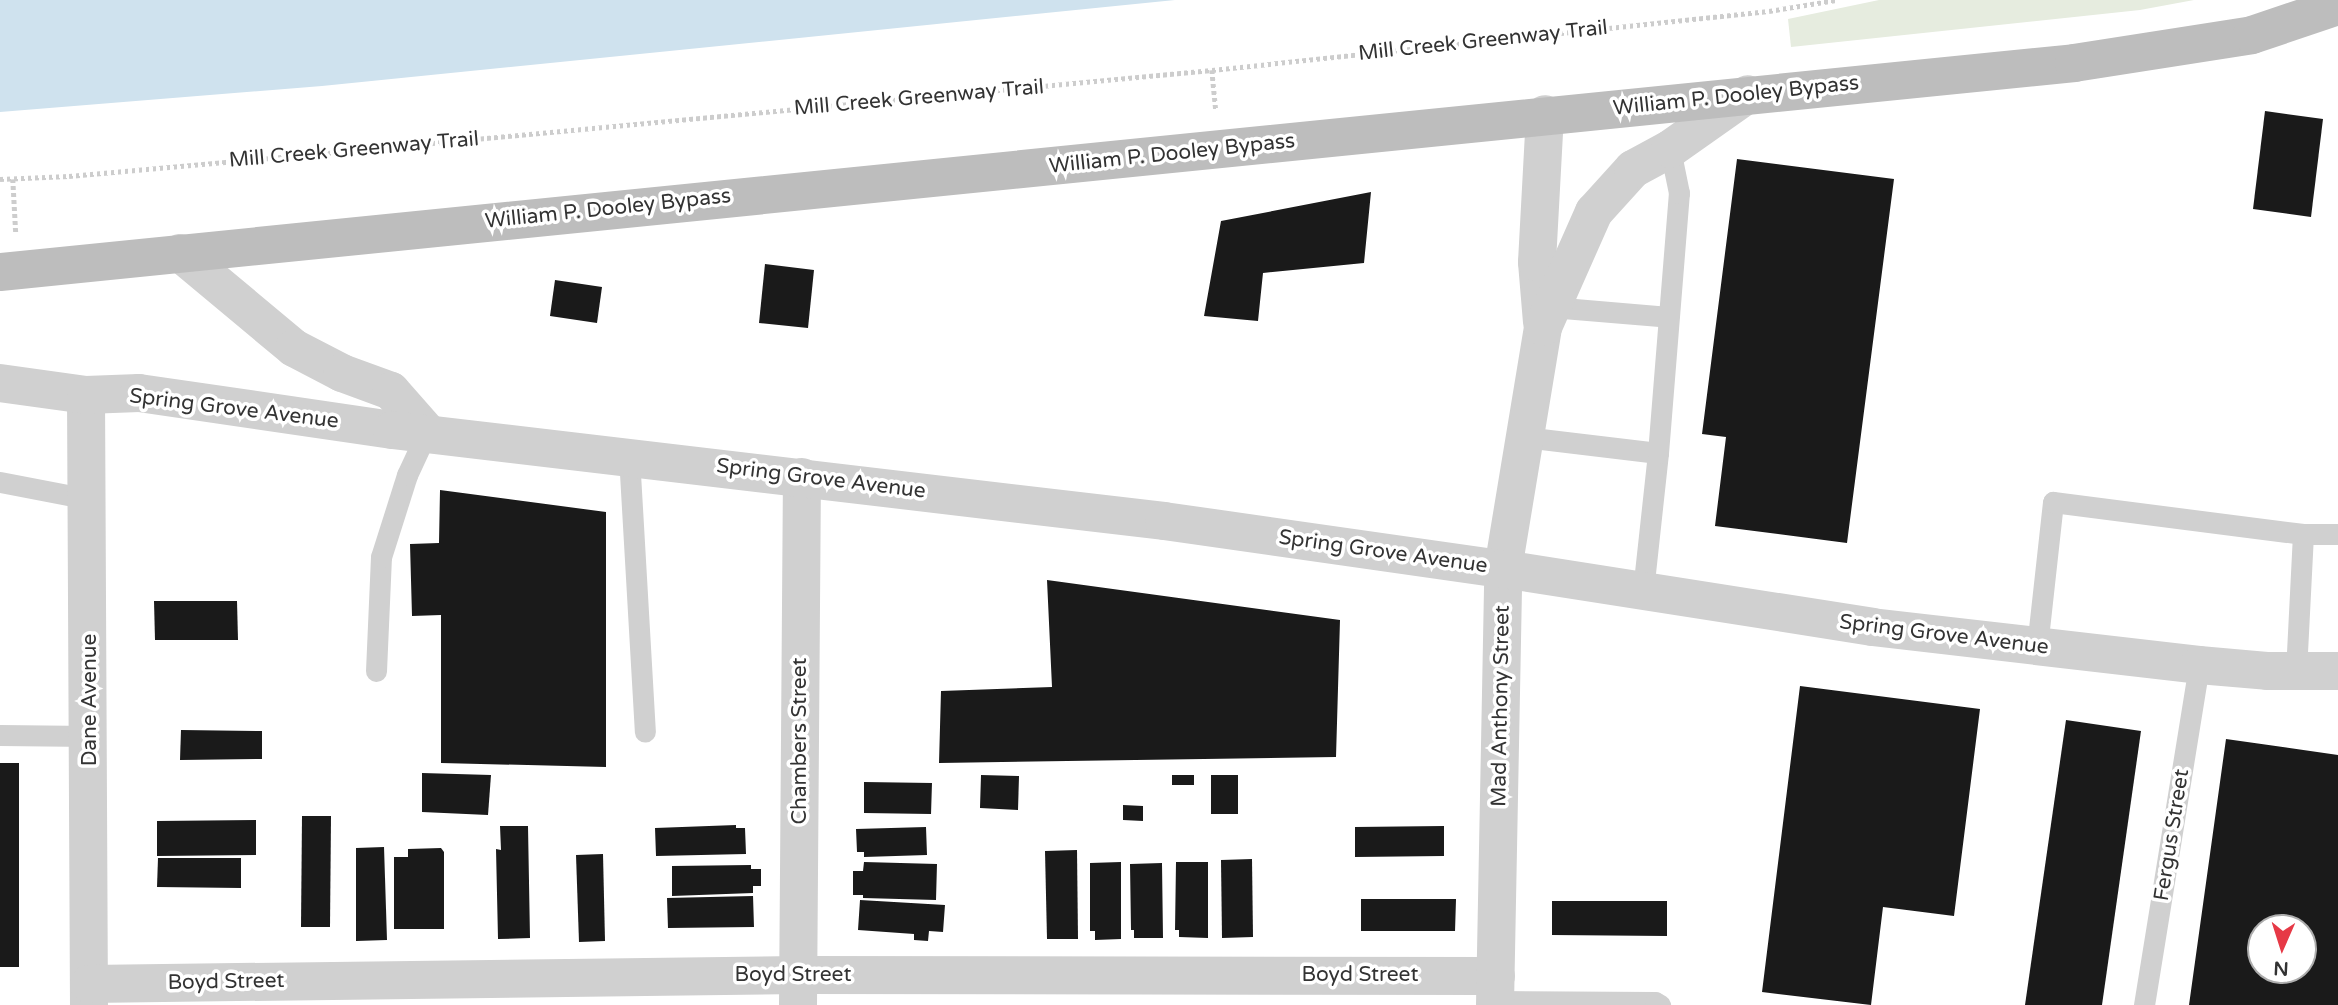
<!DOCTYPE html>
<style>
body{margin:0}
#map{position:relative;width:2338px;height:1005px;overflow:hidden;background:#fff;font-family:"Varela Round",sans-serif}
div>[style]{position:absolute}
.green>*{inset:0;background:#e6ecdf}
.water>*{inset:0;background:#cfe2ee}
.building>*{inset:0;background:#1a1a1a}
.path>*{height:4.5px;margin-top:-2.25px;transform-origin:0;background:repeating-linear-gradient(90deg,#cdcdcd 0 3.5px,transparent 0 7px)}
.service>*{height:21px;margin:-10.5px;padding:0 10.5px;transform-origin:10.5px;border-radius:10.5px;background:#d0d0d0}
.minor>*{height:38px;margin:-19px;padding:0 19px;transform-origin:19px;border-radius:19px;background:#d0d0d0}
.tertiary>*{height:38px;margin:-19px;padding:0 19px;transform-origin:19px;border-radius:19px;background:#d0d0d0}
.secondary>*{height:38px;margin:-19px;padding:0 19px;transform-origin:19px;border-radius:19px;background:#bdbdbd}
span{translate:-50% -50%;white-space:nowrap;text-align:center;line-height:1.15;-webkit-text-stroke:7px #fff;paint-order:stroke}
.street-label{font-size:21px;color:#333}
.north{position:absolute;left:2247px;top:914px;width:70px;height:70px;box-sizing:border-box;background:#fff;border:2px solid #adadad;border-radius:50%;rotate:183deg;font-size:19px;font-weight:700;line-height:28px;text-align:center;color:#333}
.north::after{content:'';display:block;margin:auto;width:24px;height:32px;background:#e63946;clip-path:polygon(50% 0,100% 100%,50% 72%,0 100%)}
</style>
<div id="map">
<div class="green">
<i style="clip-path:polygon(1879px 0,2194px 0,2140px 10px,1791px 47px,1788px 19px)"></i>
</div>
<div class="water">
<i style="clip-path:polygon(0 0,1175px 0,322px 86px,0 112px)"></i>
</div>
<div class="building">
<i style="clip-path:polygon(2265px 111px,2323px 119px,2311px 217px,2253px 209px)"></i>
<i style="clip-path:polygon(1737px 159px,1894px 179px,1847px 543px,1715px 526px,1726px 437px,1702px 434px)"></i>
<i style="clip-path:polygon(1371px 192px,1364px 263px,1263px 273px,1258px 321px,1204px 316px,1221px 221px)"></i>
<i style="clip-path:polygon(765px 264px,814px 270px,808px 328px,759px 323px)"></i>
<i style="clip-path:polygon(555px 280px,602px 287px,597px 323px,550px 316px)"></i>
<i style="clip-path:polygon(440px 490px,606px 512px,606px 767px,441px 763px,441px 615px,412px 616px,410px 544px,439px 543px)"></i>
<i style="clip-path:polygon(1047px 580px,1340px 620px,1336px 757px,939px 763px,941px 691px,1052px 687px)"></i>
<i style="clip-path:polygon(154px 601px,237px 601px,238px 640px,155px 640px)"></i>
<i style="clip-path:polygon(1800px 686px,1980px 709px,1954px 916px,1883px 907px,1871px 1005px,1762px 992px)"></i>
<i style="clip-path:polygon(2066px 720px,2141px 731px,2102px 1005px,2025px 1005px)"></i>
<i style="clip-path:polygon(181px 730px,262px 731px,262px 759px,180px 760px)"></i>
<i style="clip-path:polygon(evenodd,2226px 739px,2338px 755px,2338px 1005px,2189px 1005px,2226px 739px,2261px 928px,2303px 928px,2303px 970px,2261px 970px,2261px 928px)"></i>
<i style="clip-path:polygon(0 763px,19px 763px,19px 967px,0 967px)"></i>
<i style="clip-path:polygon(422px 773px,491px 775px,488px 815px,422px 812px)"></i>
<i style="clip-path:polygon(981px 775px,1019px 776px,1018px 810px,980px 808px)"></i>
<i style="clip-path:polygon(1172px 775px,1194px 775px,1194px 785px,1172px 785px)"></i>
<i style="clip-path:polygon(1211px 775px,1238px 775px,1238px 814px,1211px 814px)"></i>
<i style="clip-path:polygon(864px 782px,932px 783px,931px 814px,864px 813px)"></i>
<i style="clip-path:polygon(1123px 805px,1143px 806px,1143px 821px,1123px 820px)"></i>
<i style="clip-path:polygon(302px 816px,331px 816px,330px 927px,301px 927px)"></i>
<i style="clip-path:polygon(256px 820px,256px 855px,157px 856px,157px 821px)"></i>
<i style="clip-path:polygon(736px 825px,736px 828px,745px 828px,746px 854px,656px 856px,655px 828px)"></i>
<i style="clip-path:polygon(500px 826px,528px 826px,530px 938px,498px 939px,496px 849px,501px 850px)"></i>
<i style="clip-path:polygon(1444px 826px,1444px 856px,1355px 857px,1355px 827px)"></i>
<i style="clip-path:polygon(926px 827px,927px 855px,864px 857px,864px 852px,857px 852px,856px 829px)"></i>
<i style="clip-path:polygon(384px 847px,387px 940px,356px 941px,356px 848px)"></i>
<i style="clip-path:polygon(441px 848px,444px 852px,444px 929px,394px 929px,394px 857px,408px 857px,408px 849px)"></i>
<i style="clip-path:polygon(1077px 850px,1078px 939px,1047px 939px,1045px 851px)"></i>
<i style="clip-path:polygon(603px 854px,605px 941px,579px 942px,576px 855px)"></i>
<i style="clip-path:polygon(158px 858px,241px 858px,241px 888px,157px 887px)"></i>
<i style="clip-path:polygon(1252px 859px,1253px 937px,1222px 938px,1221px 860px)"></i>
<i style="clip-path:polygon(864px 862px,937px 864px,936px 900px,863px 898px,863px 895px,853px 895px,853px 871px,863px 871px)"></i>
<i style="clip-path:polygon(1121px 862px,1121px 939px,1095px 940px,1095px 931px,1090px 931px,1090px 863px)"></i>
<i style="clip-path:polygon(1176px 862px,1208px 862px,1208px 938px,1179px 937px,1179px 930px,1175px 930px)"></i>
<i style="clip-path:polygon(1162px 863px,1163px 938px,1134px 938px,1134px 930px,1131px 930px,1130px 864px)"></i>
<i style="clip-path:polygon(751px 865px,751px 869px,761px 869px,761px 886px,753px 886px,753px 893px,672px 896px,672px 866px)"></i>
<i style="clip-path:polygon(753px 896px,754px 927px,668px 928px,667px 898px)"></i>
<i style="clip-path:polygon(1361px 899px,1456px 899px,1455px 931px,1361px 931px)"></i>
<i style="clip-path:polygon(860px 900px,945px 905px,943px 932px,929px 931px,928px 941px,914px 940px,914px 934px,858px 930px)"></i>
<i style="clip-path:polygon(1552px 901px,1667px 901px,1667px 936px,1552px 935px)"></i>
</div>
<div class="path">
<i style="left:1212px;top:70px;width:41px;rotate:84.4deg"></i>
<i style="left:0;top:179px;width:69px;rotate:-2.5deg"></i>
<i style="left:69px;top:176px;width:238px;rotate:-5.1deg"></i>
<i style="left:306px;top:155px;width:910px;rotate:-5.36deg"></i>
<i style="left:1212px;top:70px;width:560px;rotate:-6.05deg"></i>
<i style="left:1769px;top:11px;width:68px;rotate:-9.3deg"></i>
<i style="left:13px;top:179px;width:55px;rotate:86.9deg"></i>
</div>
<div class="service">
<i style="left:1551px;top:307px;width:118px;rotate:4.8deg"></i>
<i style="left:1524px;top:437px;width:135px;rotate:6.8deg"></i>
<i style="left:629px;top:456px;width:276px;rotate:86.7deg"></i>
<i style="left:0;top:482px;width:90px;rotate:10.9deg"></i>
<i style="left:1643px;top:591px;width:139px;rotate:-83.8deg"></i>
<i style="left:1658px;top:453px;width:261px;rotate:-85.4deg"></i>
<i style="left:1679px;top:193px;width:45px;rotate:-101.6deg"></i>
<i style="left:2037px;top:647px;width:146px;rotate:-83.7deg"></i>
<i style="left:2053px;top:502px;width:252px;rotate:7.3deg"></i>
<i style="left:376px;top:671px;width:114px;rotate:-87.5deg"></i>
<i style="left:381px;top:557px;width:86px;rotate:-72.4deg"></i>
<i style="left:407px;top:475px;width:47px;rotate:-65.1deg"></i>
<i style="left:2296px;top:672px;width:138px;rotate:-87.1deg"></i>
<i style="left:2303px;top:534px;width:35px"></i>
<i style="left:0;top:735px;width:90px;rotate:0.6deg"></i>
<i style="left:1495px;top:1001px;width:160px;rotate:0.4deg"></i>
<i style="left:1655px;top:1002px;width:6px;rotate:31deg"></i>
<i style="left:2144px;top:1005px;width:344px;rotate:-80.8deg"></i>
</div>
<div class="minor">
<i style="left:1542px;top:322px;width:60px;rotate:-94.8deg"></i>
<i style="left:1537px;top:262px;width:148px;rotate:-86.9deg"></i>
<i style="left:86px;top:395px;width:610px;rotate:89.72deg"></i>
<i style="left:89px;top:984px;width:709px;rotate:-0.73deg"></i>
<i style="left:798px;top:975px;width:698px;rotate:0.08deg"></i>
<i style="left:798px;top:1005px;width:528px;rotate:-89.57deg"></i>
<i style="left:1495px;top:1005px;width:436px;rotate:-88.9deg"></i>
<i style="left:1503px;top:569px;width:245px;rotate:-80.6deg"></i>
<i style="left:1543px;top:327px;width:126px;rotate:-66.1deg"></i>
<i style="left:1594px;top:212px;width:58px;rotate:-47.8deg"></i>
<i style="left:1633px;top:169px;width:42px;rotate:-28.4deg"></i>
<i style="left:1670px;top:149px;width:95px;rotate:-35.2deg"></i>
</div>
<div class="tertiary">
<i style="left:180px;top:253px;width:148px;rotate:39.8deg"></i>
<i style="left:294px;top:348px;width:54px;rotate:27.5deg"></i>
<i style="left:342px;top:373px;width:52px;rotate:20.2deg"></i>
<i style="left:391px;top:391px;width:55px;rotate:48.7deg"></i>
<i style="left:0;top:383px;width:87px;rotate:7.9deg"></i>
<i style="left:86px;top:395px;width:53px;rotate:-2.2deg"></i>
<i style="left:139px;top:393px;width:256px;rotate:8.3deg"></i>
<i style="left:392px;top:430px;width:777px;rotate:6.72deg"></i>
<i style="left:1164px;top:521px;width:342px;rotate:8.1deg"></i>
<i style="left:1503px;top:569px;width:374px;rotate:8.9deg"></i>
<i style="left:1872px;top:627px;width:329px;rotate:6.6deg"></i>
<i style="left:2199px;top:665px;width:68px;rotate:5deg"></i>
<i style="left:2267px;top:671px;width:71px"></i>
</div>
<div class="secondary">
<i style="left:0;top:272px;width:2085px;rotate:-5.75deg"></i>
<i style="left:2074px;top:63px;width:180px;rotate:-8.9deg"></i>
<i style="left:2252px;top:35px;width:91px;rotate:-18.6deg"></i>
</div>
<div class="street-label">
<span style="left:1483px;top:41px;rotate:-6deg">Mill Creek Greenway Trail</span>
<span style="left:1736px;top:96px;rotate:-6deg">William P. Dooley Bypass</span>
<span style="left:919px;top:98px;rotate:-5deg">Mill Creek Greenway Trail</span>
<span style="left:354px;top:150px;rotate:-5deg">Mill Creek Greenway Trail</span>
<span style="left:1172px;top:154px;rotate:-6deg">William P. Dooley Bypass</span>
<span style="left:608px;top:209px;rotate:-6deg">William P. Dooley Bypass</span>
<span style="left:234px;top:409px;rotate:7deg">Spring Grove Avenue</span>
<span style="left:821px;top:479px;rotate:7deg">Spring Grove Avenue</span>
<span style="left:1383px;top:552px;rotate:8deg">Spring Grove Avenue</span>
<span style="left:1944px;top:635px;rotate:7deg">Spring Grove Avenue</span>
<span style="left:90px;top:700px;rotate:-90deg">Dane Avenue</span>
<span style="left:1501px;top:706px;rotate:-89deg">Mad Anthony Street</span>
<span style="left:800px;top:741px;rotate:-90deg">Chambers Street</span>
<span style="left:2172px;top:835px;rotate:-81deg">Fergus Street</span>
<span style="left:793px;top:975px">Boyd Street</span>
<span style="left:1360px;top:975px">Boyd Street</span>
<span style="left:226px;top:982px;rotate:-1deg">Boyd Street</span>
</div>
<div class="north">N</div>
</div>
